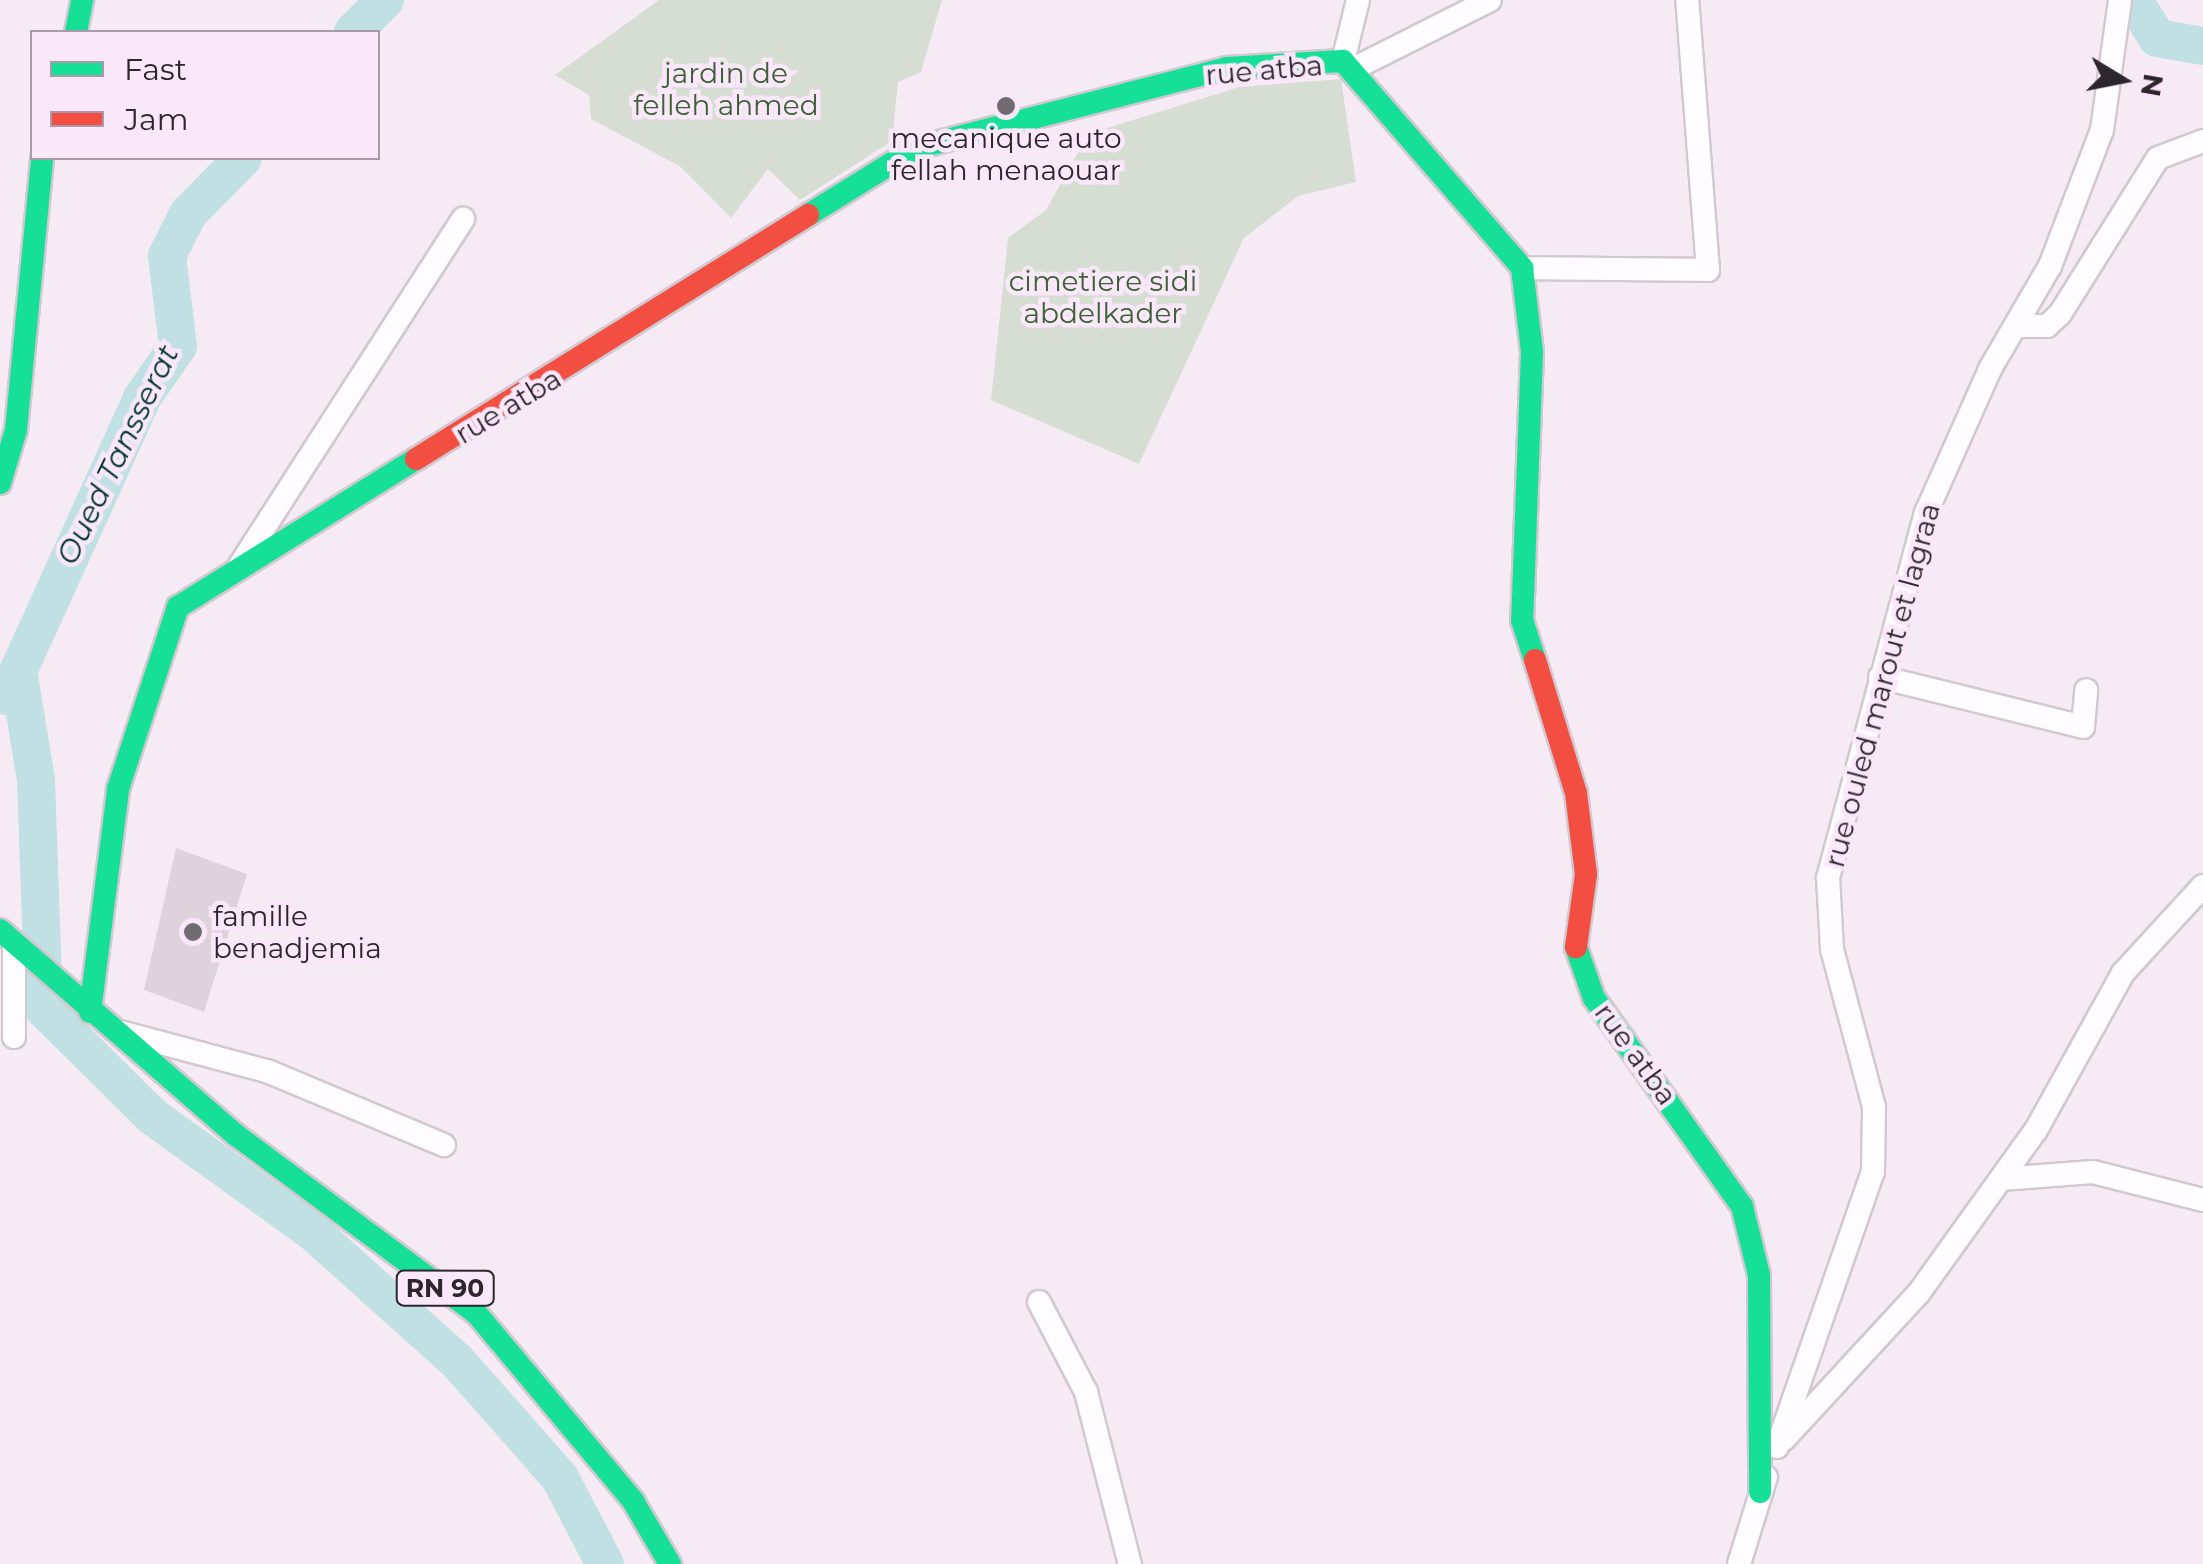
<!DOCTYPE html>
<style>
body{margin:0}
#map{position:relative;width:2203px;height:1564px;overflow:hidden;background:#f6ebf5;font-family:Montserrat,sans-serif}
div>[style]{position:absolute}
.green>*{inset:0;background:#d6ded3}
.river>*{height:38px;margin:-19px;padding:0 19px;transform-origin:19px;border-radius:19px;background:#c0e0e3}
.building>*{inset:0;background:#ded3dd}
.roads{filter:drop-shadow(2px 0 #d1c8d0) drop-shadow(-2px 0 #d1c8d0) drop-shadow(0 2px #d1c8d0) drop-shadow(0 -2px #d1c8d0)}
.street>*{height:22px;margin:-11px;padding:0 11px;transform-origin:11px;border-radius:11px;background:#fefcfe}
.fast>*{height:22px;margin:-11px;padding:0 11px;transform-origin:11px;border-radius:11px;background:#16e098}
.jam>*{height:22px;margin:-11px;padding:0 11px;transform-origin:11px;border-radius:11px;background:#f24e42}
.dots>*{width:28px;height:28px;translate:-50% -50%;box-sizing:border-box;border:5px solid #fae7f9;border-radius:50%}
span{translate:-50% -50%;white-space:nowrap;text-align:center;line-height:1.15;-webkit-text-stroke:9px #fae7f9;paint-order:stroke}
.shield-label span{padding:2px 8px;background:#fae7f9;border:2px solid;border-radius:8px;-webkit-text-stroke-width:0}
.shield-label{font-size:25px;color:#2d262c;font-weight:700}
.street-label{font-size:28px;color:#2d262c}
.park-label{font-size:28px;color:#3c6236}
.poi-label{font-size:28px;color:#2d262c}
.left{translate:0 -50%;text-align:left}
.water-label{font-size:30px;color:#023535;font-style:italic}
.legend{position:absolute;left:30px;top:30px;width:350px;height:130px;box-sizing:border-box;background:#fae7f9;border:2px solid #a89aa7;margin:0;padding:12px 18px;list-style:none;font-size:30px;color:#2d262c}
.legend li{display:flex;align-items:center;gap:20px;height:50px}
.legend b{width:50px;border:2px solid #a89aa7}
.north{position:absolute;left:2073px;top:30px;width:100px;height:100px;-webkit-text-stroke:8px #fae7f9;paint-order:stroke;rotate:100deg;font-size:28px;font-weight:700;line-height:40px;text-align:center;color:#2d262c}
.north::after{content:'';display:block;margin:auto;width:35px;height:45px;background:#2d262c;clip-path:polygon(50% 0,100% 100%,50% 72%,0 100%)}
</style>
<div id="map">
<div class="green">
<i style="clip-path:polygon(659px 0,942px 0,921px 72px,898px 82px,892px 141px,800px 200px,768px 169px,731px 218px,681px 167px,591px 119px,589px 95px,555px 75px)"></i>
<i style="clip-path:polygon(1341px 79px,1356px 182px,1298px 196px,1244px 238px,1139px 464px,991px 400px,1008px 238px,1046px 210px,1088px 134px,1239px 87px)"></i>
</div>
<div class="river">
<i style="left:2134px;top:0;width:44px;rotate:58.8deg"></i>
<i style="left:2157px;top:38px;width:47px;rotate:9.9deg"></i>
<i style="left:353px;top:32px;width:45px;rotate:-45deg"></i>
<i style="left:19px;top:676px;width:105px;rotate:80.7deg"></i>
<i style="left:36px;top:780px;width:229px;rotate:88deg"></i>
<i style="left:44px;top:1009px;width:152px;rotate:44.7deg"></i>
<i style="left:152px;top:1116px;width:198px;rotate:35.8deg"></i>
<i style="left:313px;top:1232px;width:193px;rotate:41.9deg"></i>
<i style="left:457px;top:1361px;width:156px;rotate:48.6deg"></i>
<i style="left:560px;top:1478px;width:97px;rotate:62.4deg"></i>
<i style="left:7px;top:696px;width:327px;rotate:-65.6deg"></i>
<i style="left:142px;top:398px;width:63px;rotate:-55.3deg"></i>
<i style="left:178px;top:346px;width:91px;rotate:-97deg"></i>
<i style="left:167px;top:256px;width:47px;rotate:-63.4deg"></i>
<i style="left:188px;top:214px;width:78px;rotate:-45.5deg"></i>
</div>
<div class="building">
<i style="clip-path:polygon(176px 848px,247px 874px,204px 1012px,144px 990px)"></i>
</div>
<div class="roads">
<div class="street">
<i style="left:1343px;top:61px;width:63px;rotate:-76.2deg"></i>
<i style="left:1355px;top:68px;width:151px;rotate:-26.7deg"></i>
<i style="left:1522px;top:268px;width:186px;rotate:0.6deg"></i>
<i style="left:1708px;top:270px;width:271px;rotate:-94.4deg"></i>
<i style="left:2016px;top:326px;width:31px"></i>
<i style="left:2047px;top:326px;width:18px;rotate:-43deg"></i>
<i style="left:2060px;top:314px;width:184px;rotate:-57.9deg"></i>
<i style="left:2158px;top:158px;width:48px;rotate:-20.7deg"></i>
<i style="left:240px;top:565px;width:412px;rotate:-57.2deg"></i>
<i style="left:1880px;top:677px;width:209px;rotate:13.8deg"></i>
<i style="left:2083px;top:727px;width:37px;rotate:-85deg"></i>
<i style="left:14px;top:942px;width:95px;rotate:90deg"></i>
<i style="left:120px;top:1032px;width:152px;rotate:14.9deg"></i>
<i style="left:267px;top:1071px;width:192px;rotate:22.7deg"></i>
<i style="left:2001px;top:1179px;width:92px;rotate:-4.4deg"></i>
<i style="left:2093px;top:1172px;width:114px;rotate:14.3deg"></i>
<i style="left:1039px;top:1302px;width:102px;rotate:62.4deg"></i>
<i style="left:1086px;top:1392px;width:178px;rotate:75.7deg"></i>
<i style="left:1784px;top:1439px;width:197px;rotate:-47.3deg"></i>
<i style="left:1918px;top:1294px;width:202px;rotate:-54.3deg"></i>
<i style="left:2036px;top:1130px;width:179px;rotate:-61deg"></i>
<i style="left:2123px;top:973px;width:118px;rotate:-47.4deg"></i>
<i style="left:1777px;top:1447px;width:291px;rotate:-70.8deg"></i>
<i style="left:1873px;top:1172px;width:65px;rotate:-89.1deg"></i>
<i style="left:1874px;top:1107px;width:163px;rotate:-104.9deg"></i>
<i style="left:1832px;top:949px;width:71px;rotate:-93.2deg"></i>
<i style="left:1828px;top:878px;width:378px;rotate:-75deg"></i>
<i style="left:1926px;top:513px;width:158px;rotate:-66deg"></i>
<i style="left:1990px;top:369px;width:119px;rotate:-59.8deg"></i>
<i style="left:2050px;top:266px;width:146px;rotate:-69.1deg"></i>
<i style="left:2102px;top:130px;width:131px;rotate:-82.1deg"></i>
<i style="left:1739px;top:1564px;width:91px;rotate:-72.8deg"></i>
</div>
<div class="fast">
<i style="left:76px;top:32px;width:33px;rotate:-79deg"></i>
<i style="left:808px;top:215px;width:127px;rotate:-31.8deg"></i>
<i style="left:916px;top:148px;width:321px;rotate:-14.4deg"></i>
<i style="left:1227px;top:68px;width:116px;rotate:-3.5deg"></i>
<i style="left:1343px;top:61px;width:274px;rotate:49.1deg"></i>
<i style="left:1522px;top:268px;width:85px;rotate:83.2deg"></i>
<i style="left:1532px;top:352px;width:268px;rotate:92.1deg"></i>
<i style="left:1522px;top:620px;width:42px;rotate:72deg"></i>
<i style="left:0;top:483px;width:55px;rotate:-73.2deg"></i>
<i style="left:16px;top:430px;width:273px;rotate:-84.5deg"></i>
<i style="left:0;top:930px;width:313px;rotate:41deg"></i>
<i style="left:236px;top:1135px;width:299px;rotate:36.6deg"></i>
<i style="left:476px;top:1313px;width:245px;rotate:50.1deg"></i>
<i style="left:633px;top:1501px;width:73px;rotate:59.6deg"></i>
<i style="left:1576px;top:947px;width:54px;rotate:70.6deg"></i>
<i style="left:1594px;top:998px;width:255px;rotate:54.6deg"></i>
<i style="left:1742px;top:1206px;width:71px;rotate:76.2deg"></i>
<i style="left:1759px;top:1275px;width:217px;rotate:89.7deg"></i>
<i style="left:90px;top:1012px;width:225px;rotate:-82.8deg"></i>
<i style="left:118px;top:789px;width:192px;rotate:-71.8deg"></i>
<i style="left:178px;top:607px;width:280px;rotate:-31.9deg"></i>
</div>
<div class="jam">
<i style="left:416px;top:459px;width:462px;rotate:-31.9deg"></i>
<i style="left:1535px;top:660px;width:139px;rotate:72.9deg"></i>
<i style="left:1576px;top:793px;width:82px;rotate:83deg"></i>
<i style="left:1586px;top:874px;width:74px;rotate:97.8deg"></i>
</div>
</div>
<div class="dots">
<i style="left:1006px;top:106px;background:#736b72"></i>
<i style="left:193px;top:932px;background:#736b72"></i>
</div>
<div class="shield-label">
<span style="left:445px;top:1288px">RN 90</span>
</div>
<div class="street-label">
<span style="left:1264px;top:70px;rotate:-5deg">rue atba</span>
<span style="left:508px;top:406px;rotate:-31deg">rue atba</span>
<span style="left:1882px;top:685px;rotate:-75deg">rue ouled marout et lagraa</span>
<span style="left:1636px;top:1054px;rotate:54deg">rue atba</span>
</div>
<div class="park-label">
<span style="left:726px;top:89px">jardin de<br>felleh ahmed</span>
<span style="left:1103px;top:297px">cimetiere sidi<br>abdelkader</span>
</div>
<div class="poi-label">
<span style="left:1006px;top:154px">mecanique auto<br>fellah menaouar</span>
<span class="left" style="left:213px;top:932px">famille<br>benadjemia</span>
</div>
<div class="water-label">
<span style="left:118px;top:455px;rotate:-64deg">Oued Tansserat</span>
</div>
<ul class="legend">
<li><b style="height:12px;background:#16e098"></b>Fast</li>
<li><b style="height:12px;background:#f24e42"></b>Jam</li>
</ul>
<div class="north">N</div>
</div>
